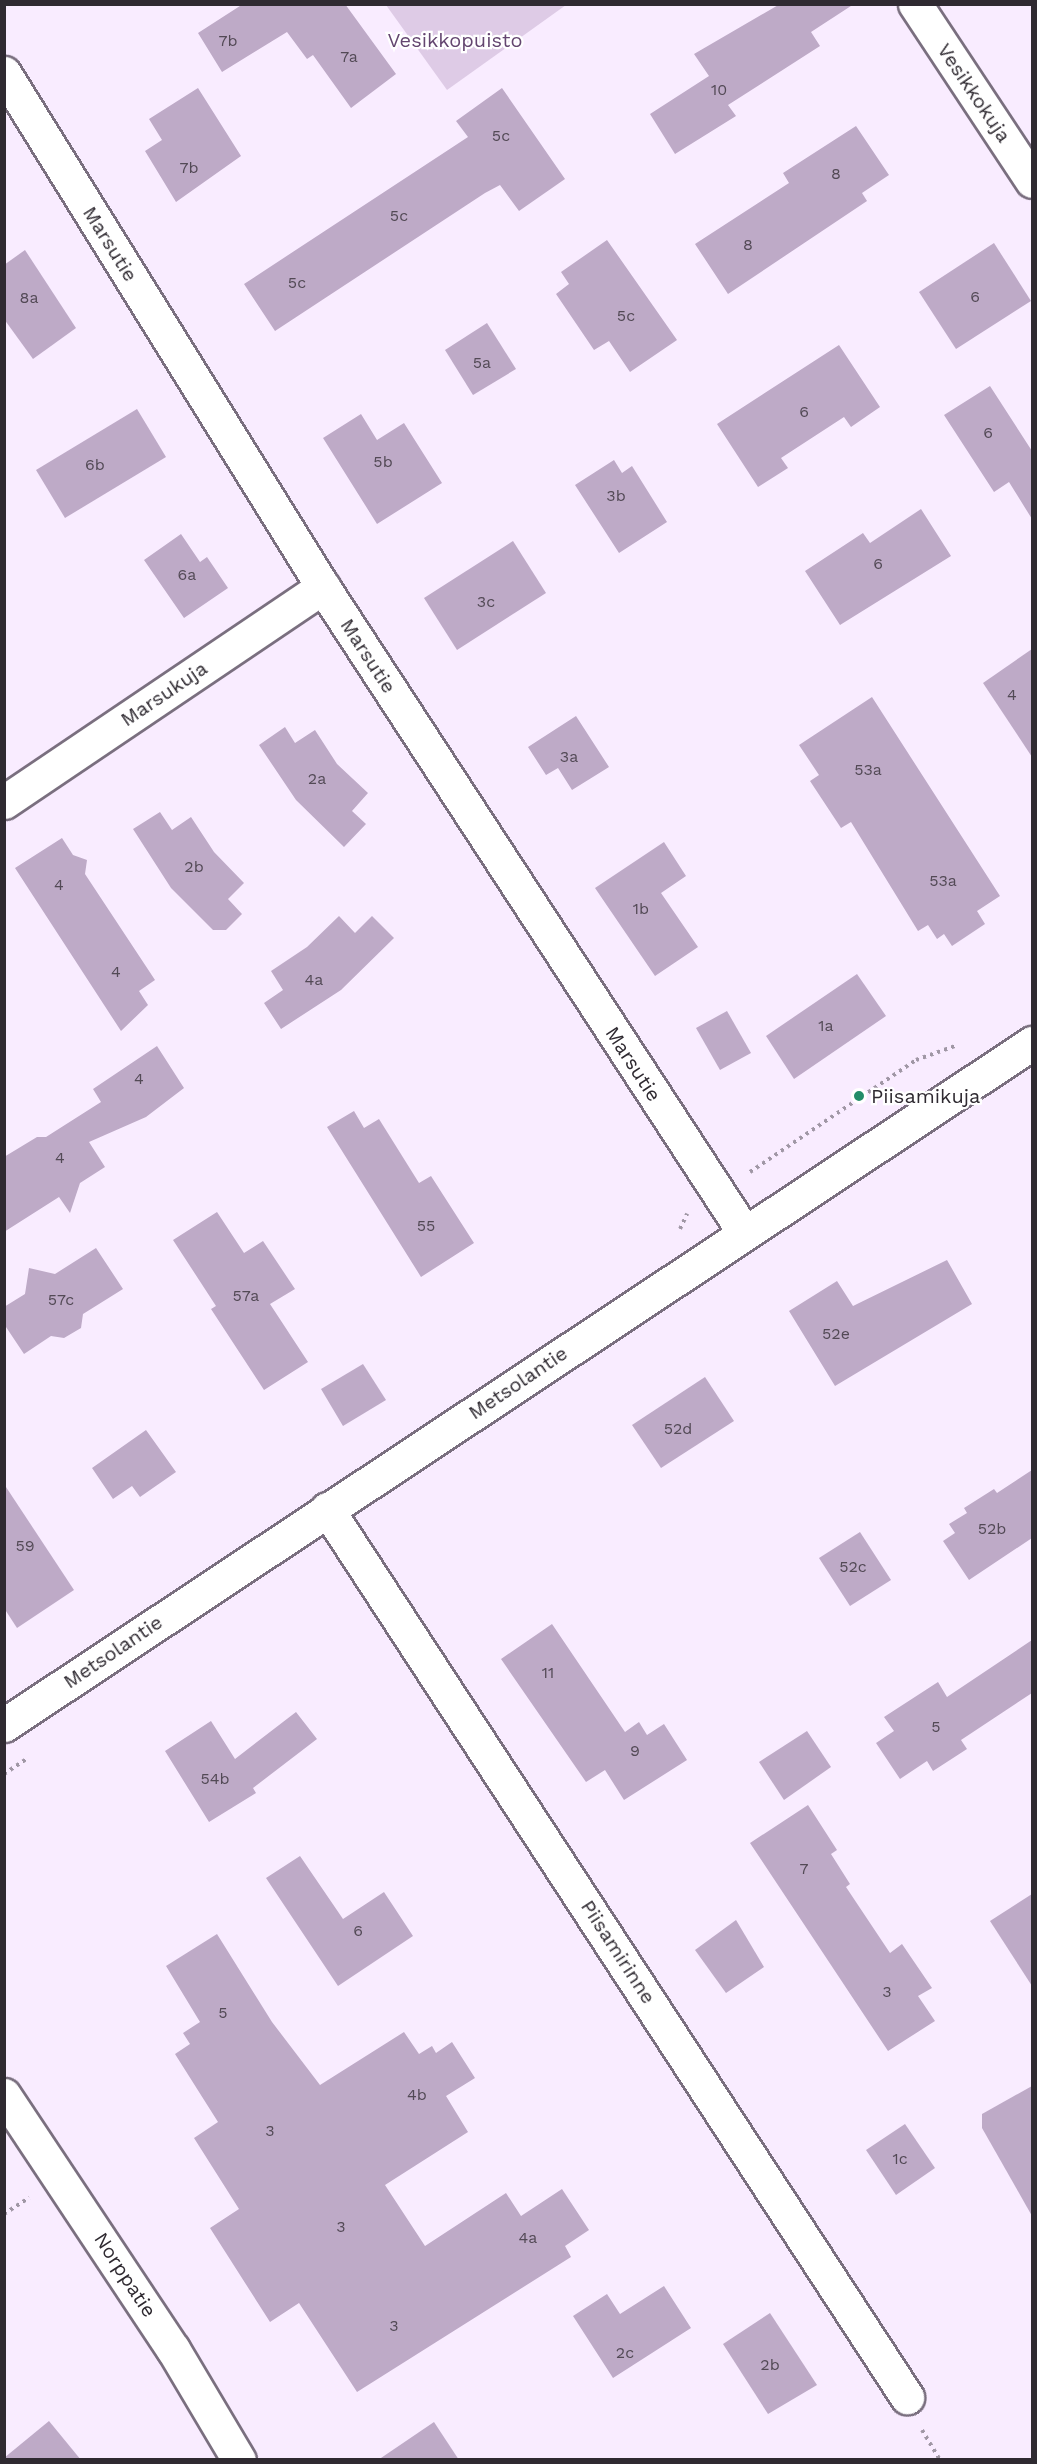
<!DOCTYPE html>
<style>
body{margin:0}
#map{position:relative;width:1037px;height:2464px;overflow:hidden;background:#f9ecff;font-family:"Work Sans",sans-serif}
div>[style]{position:absolute}
.green>*{inset:0;background:#decbe6}
.building>*{inset:0;background:#beaac7}
.path>*{height:4px;margin-top:-2px;transform-origin:0;background:repeating-linear-gradient(90deg,#a097a5 0 3px,transparent 0 7.5px)}
.roads{filter:drop-shadow(2px 0 #7a6f7f) drop-shadow(-2px 0 #7a6f7f) drop-shadow(0 2px #7a6f7f) drop-shadow(0 -2px #7a6f7f)}
.minor>*{height:33px;margin:-16.5px;padding:0 16.5px;transform-origin:16.5px;border-radius:16.5px;background:#fff}
.dots>*{width:16px;height:16px;translate:-50% -50%;box-sizing:border-box;border:3px solid #fff;border-radius:50%}
span{translate:-50% -50%;white-space:nowrap;text-align:center;line-height:1.15;-webkit-text-stroke:4.5px #fff;paint-order:stroke}
.number-label{font-size:16px;color:#534a56}
.number-label span{-webkit-text-stroke-width:0}
.park-label{font-size:20px;color:#644670}
.street-label{font-size:20px;color:#2f2a31}
.poi-label{font-size:20px;color:#2f2a31}
.left{translate:0 -50%;text-align:left}
.frame{position:absolute;inset:0;border:6px solid #2f2a31;pointer-events:none}
</style>
<div id="map">
<div class="green">
<i style="clip-path:polygon(386px 5px,566px 5px,447px 90px)"></i>
</div>
<div class="building">
<i style="clip-path:polygon(243px 4px,345px 4px,396px 74px,351px 108px,313px 55px,307px 59px,287px 32px,222px 72px,198px 33px)"></i>
<i style="clip-path:polygon(780px 4px,854px 4px,811px 32px,820px 46px,728px 105px,736px 116px,675px 154px,650px 114px,709px 76px,694px 54px)"></i>
<i style="clip-path:polygon(198px 88px,241px 156px,176px 202px,145px 151px,162px 140px,149px 119px)"></i>
<i style="clip-path:polygon(502px 88px,565px 179px,519px 211px,500px 185px,485px 193px,275px 331px,244px 284px,468px 137px,456px 121px)"></i>
<i style="clip-path:polygon(856px 126px,889px 175px,862px 193px,867px 201px,728px 294px,695px 244px,789px 183px,783px 173px)"></i>
<i style="clip-path:polygon(607px 240px,677px 340px,630px 372px,609px 341px,594px 350px,556px 294px,569px 284px,561px 272px)"></i>
<i style="clip-path:polygon(994px 243px,1031px 301px,956px 349px,919px 292px)"></i>
<i style="clip-path:polygon(25px 250px,76px 328px,33px 359px,4px 319px,4px 265px)"></i>
<i style="clip-path:polygon(487px 323px,516px 369px,473px 395px,445px 350px)"></i>
<i style="clip-path:polygon(839px 345px,880px 407px,851px 427px,844px 417px,781px 458px,788px 468px,758px 487px,717px 424px)"></i>
<i style="clip-path:polygon(990px 386px,1032px 451px,1032px 519px,1009px 482px,994px 492px,944px 415px)"></i>
<i style="clip-path:polygon(137px 409px,166px 457px,65px 518px,36px 470px)"></i>
<i style="clip-path:polygon(361px 414px,377px 440px,404px 423px,442px 483px,377px 524px,323px 438px)"></i>
<i style="clip-path:polygon(614px 460px,622px 473px,632px 466px,667px 522px,619px 553px,575px 485px)"></i>
<i style="clip-path:polygon(921px 509px,951px 556px,840px 625px,805px 571px,863px 533px,870px 543px)"></i>
<i style="clip-path:polygon(181px 534px,200px 562px,207px 557px,228px 588px,184px 618px,144px 560px)"></i>
<i style="clip-path:polygon(513px 541px,546px 593px,457px 650px,424px 598px)"></i>
<i style="clip-path:polygon(1032px 649px,1032px 757px,983px 683px)"></i>
<i style="clip-path:polygon(872px 697px,1000px 896px,977px 911px,985px 924px,952px 946px,944px 934px,937px 939px,928px 925px,918px 931px,851px 822px,841px 828px,810px 781px,819px 775px,799px 745px)"></i>
<i style="clip-path:polygon(576px 716px,609px 767px,572px 790px,558px 768px,546px 775px,528px 747px)"></i>
<i style="clip-path:polygon(285px 727px,295px 743px,315px 730px,337px 764px,368px 793px,352px 811px,366px 824px,344px 847px,296px 800px,259px 745px)"></i>
<i style="clip-path:polygon(160px 812px,172px 830px,191px 817px,214px 852px,244px 883px,228px 899px,242px 914px,226px 930px,213px 930px,171px 888px,133px 829px)"></i>
<i style="clip-path:polygon(62px 838px,73px 855px,87px 860px,85px 874px,155px 980px,139px 991px,148px 1005px,121px 1031px,15px 868px)"></i>
<i style="clip-path:polygon(664px 842px,686px 876px,661px 893px,698px 947px,655px 976px,595px 888px)"></i>
<i style="clip-path:polygon(339px 916px,355px 933px,372px 916px,394px 938px,341px 990px,281px 1029px,264px 1003px,283px 990px,271px 971px,307px 947px)"></i>
<i style="clip-path:polygon(857px 974px,886px 1016px,794px 1079px,766px 1036px)"></i>
<i style="clip-path:polygon(727px 1011px,751px 1053px,720px 1070px,696px 1028px)"></i>
<i style="clip-path:polygon(157px 1046px,184px 1088px,146px 1117px,89px 1142px,105px 1167px,80px 1183px,70px 1213px,59px 1197px,4px 1232px,4px 1157px,37px 1137px,46px 1137px,101px 1102px,93px 1089px)"></i>
<i style="clip-path:polygon(354px 1111px,364px 1128px,379px 1119px,419px 1183px,431px 1176px,474px 1243px,421px 1277px,327px 1127px)"></i>
<i style="clip-path:polygon(217px 1212px,244px 1253px,263px 1241px,295px 1289px,270px 1304px,308px 1362px,264px 1390px,211px 1309px,216px 1306px,173px 1240px)"></i>
<i style="clip-path:polygon(96px 1248px,123px 1289px,83px 1314px,81px 1328px,64px 1338px,51px 1336px,24px 1354px,4px 1324px,4px 1307px,25px 1294px,29px 1268px,55px 1274px)"></i>
<i style="clip-path:polygon(947px 1260px,972px 1304px,835px 1386px,789px 1311px,837px 1281px,853px 1306px)"></i>
<i style="clip-path:polygon(363px 1364px,386px 1400px,343px 1426px,321px 1389px)"></i>
<i style="clip-path:polygon(705px 1377px,734px 1421px,661px 1468px,632px 1425px)"></i>
<i style="clip-path:polygon(146px 1430px,176px 1472px,140px 1497px,132px 1486px,113px 1499px,92px 1468px)"></i>
<i style="clip-path:polygon(1032px 1470px,1032px 1538px,969px 1580px,943px 1541px,955px 1533px,949px 1524px,967px 1513px,964px 1508px,994px 1489px,997px 1493px)"></i>
<i style="clip-path:polygon(4px 1484px,74px 1590px,17px 1628px,4px 1608px)"></i>
<i style="clip-path:polygon(860px 1532px,891px 1580px,850px 1606px,819px 1558px)"></i>
<i style="clip-path:polygon(552px 1624px,625px 1732px,639px 1722px,647px 1735px,664px 1724px,687px 1760px,624px 1800px,605px 1770px,586px 1782px,501px 1659px)"></i>
<i style="clip-path:polygon(1032px 1640px,1032px 1693px,961px 1740px,967px 1749px,933px 1771px,927px 1761px,900px 1779px,876px 1743px,894px 1731px,884px 1717px,938px 1682px,947px 1697px)"></i>
<i style="clip-path:polygon(296px 1712px,317px 1739px,253px 1788px,256px 1793px,209px 1822px,165px 1751px,211px 1721px,235px 1759px)"></i>
<i style="clip-path:polygon(807px 1731px,831px 1767px,784px 1800px,759px 1762px)"></i>
<i style="clip-path:polygon(808px 1805px,837px 1850px,831px 1854px,850px 1884px,846px 1887px,890px 1953px,902px 1944px,932px 1988px,918px 1996px,935px 2021px,888px 2051px,750px 1843px)"></i>
<i style="clip-path:polygon(300px 1856px,343px 1919px,384px 1892px,413px 1936px,338px 1986px,266px 1878px)"></i>
<i style="clip-path:polygon(1032px 1894px,1032px 1986px,990px 1921px)"></i>
<i style="clip-path:polygon(736px 1920px,764px 1967px,726px 1993px,695px 1950px)"></i>
<i style="clip-path:polygon(217px 1934px,272px 2022px,320px 2085px,404px 2032px,419px 2054px,432px 2046px,436px 2053px,452px 2042px,475px 2078px,446px 2096px,468px 2132px,385px 2185px,425px 2246px,506px 2193px,521px 2216px,562px 2189px,589px 2230px,565px 2246px,571px 2257px,357px 2392px,299px 2303px,270px 2322px,210px 2228px,239px 2209px,194px 2138px,218px 2122px,175px 2054px,190px 2044px,183px 2033px,200px 2022px,166px 1966px)"></i>
<i style="clip-path:polygon(1032px 2086px,1032px 2216px,982px 2128px,982px 2114px)"></i>
<i style="clip-path:polygon(905px 2124px,935px 2168px,896px 2195px,866px 2150px)"></i>
<i style="clip-path:polygon(664px 2286px,691px 2328px,613px 2378px,573px 2316px,607px 2294px,620px 2314px)"></i>
<i style="clip-path:polygon(770px 2313px,817px 2385px,768px 2414px,723px 2344px)"></i>
<i style="clip-path:polygon(49px 2421px,81px 2460px,4px 2460px,4px 2458px)"></i>
<i style="clip-path:polygon(434px 2422px,459px 2460px,378px 2460px)"></i>
</div>
<div class="path">
<i style="left:750px;top:1172px;width:200px;rotate:-34deg"></i>
<i style="left:916px;top:1060px;width:41px;rotate:-19.7deg"></i>
<i style="left:680px;top:1229px;width:17px;rotate:-65deg"></i>
<i style="left:4px;top:1774px;width:29px;rotate:-34deg"></i>
<i style="left:4px;top:2214px;width:30px;rotate:-33deg"></i>
<i style="left:922px;top:2430px;width:35px;rotate:59deg"></i>
</div>
<div class="roads">
<div class="minor">
<i style="left:915px;top:4px;width:212px;rotate:56.5deg"></i>
<i style="left:4px;top:73px;width:605px;rotate:58.18deg"></i>
<i style="left:323px;top:587px;width:770px;rotate:56.87deg"></i>
<i style="left:4px;top:802px;width:385px;rotate:-34deg"></i>
<i style="left:327px;top:1509px;width:1061px;rotate:56.85deg"></i>
<i style="left:4px;top:1725px;width:1234px;rotate:-33.56deg"></i>
<i style="left:4px;top:2095px;width:305px;rotate:56.4deg"></i>
<i style="left:173px;top:2349px;width:129px;rotate:59.3deg"></i>
</div>
</div>
<div class="dots">
<i style="left:859px;top:1096px;background:#238c69"></i>
</div>
<div class="number-label">
<span style="left:228px;top:41px">7b</span>
<span style="left:349px;top:57px">7a</span>
<span style="left:719px;top:90px">10</span>
<span style="left:501px;top:136px">5c</span>
<span style="left:189px;top:168px">7b</span>
<span style="left:836px;top:174px">8</span>
<span style="left:399px;top:216px">5c</span>
<span style="left:748px;top:245px">8</span>
<span style="left:297px;top:283px">5c</span>
<span style="left:975px;top:297px">6</span>
<span style="left:29px;top:298px">8a</span>
<span style="left:626px;top:316px">5c</span>
<span style="left:482px;top:363px">5a</span>
<span style="left:804px;top:412px">6</span>
<span style="left:988px;top:433px">6</span>
<span style="left:383px;top:462px">5b</span>
<span style="left:95px;top:465px">6b</span>
<span style="left:616px;top:496px">3b</span>
<span style="left:878px;top:564px">6</span>
<span style="left:187px;top:575px">6a</span>
<span style="left:486px;top:602px">3c</span>
<span style="left:1012px;top:695px">4</span>
<span style="left:569px;top:757px">3a</span>
<span style="left:868px;top:770px">53a</span>
<span style="left:317px;top:779px">2a</span>
<span style="left:194px;top:867px">2b</span>
<span style="left:943px;top:881px">53a</span>
<span style="left:59px;top:885px">4</span>
<span style="left:641px;top:909px">1b</span>
<span style="left:116px;top:972px">4</span>
<span style="left:314px;top:980px">4a</span>
<span style="left:826px;top:1026px">1a</span>
<span style="left:139px;top:1079px">4</span>
<span style="left:60px;top:1158px">4</span>
<span style="left:426px;top:1226px">55</span>
<span style="left:246px;top:1296px">57a</span>
<span style="left:61px;top:1300px">57c</span>
<span style="left:836px;top:1334px">52e</span>
<span style="left:678px;top:1429px">52d</span>
<span style="left:992px;top:1529px">52b</span>
<span style="left:25px;top:1546px">59</span>
<span style="left:853px;top:1567px">52c</span>
<span style="left:548px;top:1673px">11</span>
<span style="left:936px;top:1727px">5</span>
<span style="left:635px;top:1751px">9</span>
<span style="left:215px;top:1779px">54b</span>
<span style="left:804px;top:1869px">7</span>
<span style="left:358px;top:1931px">6</span>
<span style="left:887px;top:1992px">3</span>
<span style="left:223px;top:2013px">5</span>
<span style="left:417px;top:2095px">4b</span>
<span style="left:270px;top:2131px">3</span>
<span style="left:900px;top:2159px">1c</span>
<span style="left:341px;top:2227px">3</span>
<span style="left:528px;top:2238px">4a</span>
<span style="left:394px;top:2326px">3</span>
<span style="left:625px;top:2353px">2c</span>
<span style="left:770px;top:2365px">2b</span>
</div>
<div class="park-label">
<span style="left:455px;top:40px">Vesikkopuisto</span>
</div>
<div class="street-label">
<span style="left:974px;top:93px;rotate:56deg">Vesikkokuja</span>
<span style="left:110px;top:244px;rotate:58deg">Marsutie</span>
<span style="left:368px;top:656px;rotate:57deg">Marsutie</span>
<span style="left:164px;top:694px;rotate:-34deg">Marsukuja</span>
<span style="left:633px;top:1064px;rotate:57deg">Marsutie</span>
<span style="left:518px;top:1383px;rotate:-34deg">Metsolantie</span>
<span style="left:113px;top:1652px;rotate:-34deg">Metsolantie</span>
<span style="left:618px;top:1952px;rotate:57deg">Piisamirinne</span>
<span style="left:125px;top:2275px;rotate:57deg">Norppatie</span>
</div>
<div class="poi-label">
<span class="left" style="left:871px;top:1096px">Piisamikuja</span>
</div>
<div class="frame"></div>
</div>
